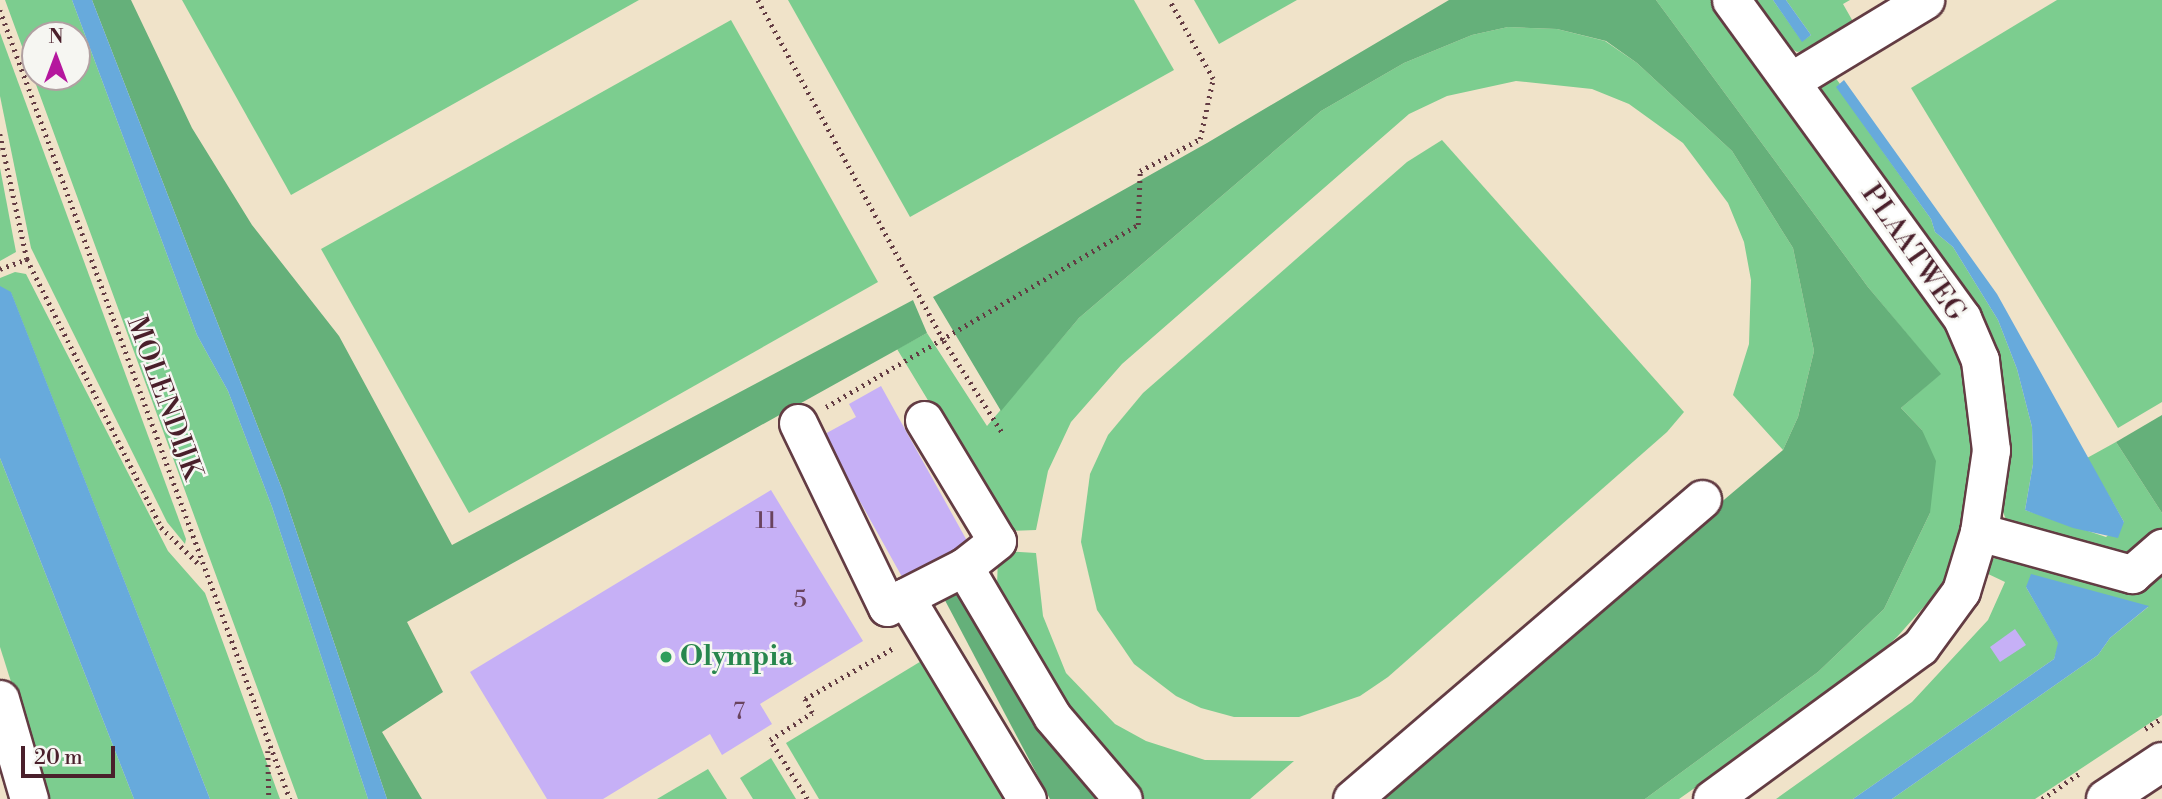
<!DOCTYPE html>
<style>
body{margin:0}
#map{position:relative;width:2162px;height:799px;overflow:hidden;background:#f0e3c9;font-family:"Libre Bodoni",serif}
div>[style]{position:absolute}
.green>*{inset:0;background:#7ccd8f}
.forest>*{inset:0;background:#65b07a}
.water>*{inset:0;background:#67aadc}
.building>*{inset:0;background:#c6b0f6}
.path>*{height:4.5px;margin-top:-2.25px;transform-origin:0;background:repeating-linear-gradient(90deg,#633c43 0 2px,transparent 0 7px)}
.roads{filter:drop-shadow(2px 0 #633c43) drop-shadow(-2px 0 #633c43) drop-shadow(0 2px #633c43) drop-shadow(0 -2px #633c43)}
.minor>*{height:37px;margin:-18.5px;padding:0 18.5px;transform-origin:18.5px;border-radius:18.5px;background:#fff}
.major>*{height:38px;margin:-19px;padding:0 19px;transform-origin:19px;border-radius:19px;background:#fff}
.dots>*{width:19px;height:19px;translate:-50% -50%;box-sizing:border-box;border:4px solid #f6f6f2;border-radius:50%}
span{translate:-50% -50%;white-space:nowrap;text-align:center;line-height:1.15;-webkit-text-stroke:5px #f6f6f2;paint-order:stroke}
.number-label{font-size:24px;color:#69435e}
.number-label span{-webkit-text-stroke-width:0}
.street-label{font-size:28px;color:#4a1f2b}
.leisure-label{font-size:28px;color:#27864d;font-weight:700}
.left{translate:0 -50%;text-align:left}
.north{position:absolute;left:21px;top:21px;width:70px;height:70px;box-sizing:border-box;background:#f6f6f2;border:2px solid #b1a0a2;border-radius:50%;rotate:0deg;font-size:19px;font-weight:700;line-height:28px;text-align:center;color:#4a1f2b}
.north::after{content:'';display:block;margin:auto;width:24px;height:32px;background:#b5179e;clip-path:polygon(50% 0,100% 100%,50% 72%,0 100%)}
.scale{position:absolute;left:21px;top:746px;width:94px;height:32px;box-sizing:border-box;border:4px solid #4a1f2b;border-top:0;padding-left:9px;font-size:21px;line-height:24px;white-space:nowrap;color:#4a1f2b;-webkit-text-stroke:5px #f6f6f2;paint-order:stroke}
</style>
<div id="map">
<div class="green">
<i style="clip-path:polygon(evenodd,5px 0,72px 0,197px 335px,228px 391px,272px 507px,368px 799px,298px 799px,5px 0,35px 35px,77px 35px,77px 77px,35px 77px,35px 35px)"></i>
<i style="clip-path:polygon(182px 0,639px 0,291px 195px)"></i>
<i style="clip-path:polygon(788px 0,1134px 0,1174px 70px,910px 217px)"></i>
<i style="clip-path:polygon(1194px 0,1297px 0,1219px 44px)"></i>
<i style="clip-path:polygon(1656px 0,1712px 0,1962px 350px,1980px 435px,1961px 548px,1937px 592px,1897px 637px,1855px 675px,1679px 799px,1645px 799px,1818px 672px,1884px 609px,1930px 513px,1922px 430px,1901px 408px,1940px 374px,1868px 287px)"></i>
<i style="clip-path:polygon(1750px 0,1773px 0,1802px 41px,1811px 35px,1786px 0,1850px 0,1843px 4px,1855px 25px,1815px 49px,1797px 52px,1777px 40px)"></i>
<i style="clip-path:polygon(2057px 0,2162px 0,2162px 402px,2118px 428px,1911px 88px)"></i>
<i style="clip-path:polygon(731px 20px,878px 282px,469px 513px,321px 249px)"></i>
<i style="clip-path:polygon(1508px 27px,1557px 29px,1605px 41px,1637px 63px,1732px 151px,1793px 248px,1814px 351px,1798px 417px,1783px 450px,1733px 395px,1749px 344px,1751px 280px,1744px 242px,1728px 203px,1683px 143px,1629px 104px,1592px 89px,1516px 81px,1447px 96px,1409px 114px,1122px 364px,1071px 422px,1048px 471px,1036px 530px,1007px 531px,897px 349px,927px 333px,987px 426px,1079px 318px,1321px 111px,1404px 63px,1472px 35px)"></i>
<i style="clip-path:polygon(0 33px,186px 539px,185px 544px,167px 522px,31px 248px,0 96px)"></i>
<i style="clip-path:polygon(1829px 69px,1840px 84px,1837px 87px,1931px 219px,1935px 232px,1953px 247px,1998px 320px,2017px 369px,2032px 427px,2033px 464px,2025px 510px,2106px 537px,2124px 522px,2087px 458px,2116px 442px,2162px 513px,2162px 537px,2132px 557px,2017px 527px,2006px 520px,2001px 506px,2002px 408px,1823px 104px,1821px 85px)"></i>
<i style="clip-path:polygon(1442px 140px,1684px 412px,1667px 432px,1388px 677px,1360px 696px,1299px 717px,1234px 717px,1201px 708px,1176px 696px,1134px 664px,1097px 610px,1081px 542px,1090px 474px,1108px 435px,1143px 393px,1407px 162px)"></i>
<i style="clip-path:polygon(0 168px,16px 252px,0 261px)"></i>
<i style="clip-path:polygon(15px 272px,26px 274px,168px 551px,205px 593px,280px 799px,210px 799px,11px 293px,0 288px,0 278px)"></i>
<i style="clip-path:polygon(0 458px,134px 799px,48px 799px,0 647px)"></i>
<i style="clip-path:polygon(1003px 551px,1036px 553px,1043px 616px,1066px 673px,1115px 724px,1146px 741px,1205px 760px,1294px 761px,1250px 799px,1134px 799px,1058px 714px,997px 586px,998px 556px)"></i>
<i style="clip-path:polygon(2001px 555px,2162px 561px,2162px 715px,2035px 799px,1892px 799px,2098px 655px,2110px 638px,2148px 607px,2026px 587px,2059px 644px,2054px 659px,1853px 799px,1776px 799px,1912px 702px,1988px 620px,2005px 582px,1984px 572px,1989px 561px)"></i>
<i style="clip-path:polygon(923px 660px,1006px 799px,819px 799px,786px 743px)"></i>
<i style="clip-path:polygon(771px 758px,796px 799px,753px 799px,740px 778px)"></i>
<i style="clip-path:polygon(708px 769px,727px 799px,657px 799px)"></i>
</div>
<div class="forest">
<i style="clip-path:polygon(92px 0,131px 0,192px 128px,252px 225px,339px 336px,452px 545px,913px 300px,927px 333px,407px 622px,443px 692px,382px 732px,422px 799px,387px 799px,282px 489px)"></i>
<i style="clip-path:polygon(1449px 0,1656px 0,1868px 287px,1941px 374px,1901px 408px,1922px 430px,1936px 461px,1930px 513px,1884px 609px,1818px 672px,1645px 799px,1370px 799px,1783px 450px,1798px 417px,1814px 351px,1793px 248px,1732px 151px,1637px 63px,1606px 41px,1557px 29px,1508px 27px,1472px 35px,1404px 63px,1321px 111px,1079px 318px,1001px 411px,933px 297px,1207px 143px)"></i>
<i style="clip-path:polygon(2162px 415px,2162px 513px,2116px 442px)"></i>
<i style="clip-path:polygon(958px 579px,1102px 799px,1050px 799px,939px 589px)"></i>
</div>
<div class="water">
<i style="clip-path:polygon(72px 0,92px 0,282px 489px,387px 799px,368px 799px,272px 507px,228px 391px,197px 335px)"></i>
<i style="clip-path:polygon(1773px 0,1786px 0,1811px 35px,1802px 42px)"></i>
<i style="clip-path:polygon(1844px 80px,1997px 294px,2124px 522px,2118px 538px,2073px 528px,2025px 510px,2033px 464px,2032px 427px,2017px 369px,1998px 320px,1953px 247px,1935px 232px,1931px 219px,1836px 87px)"></i>
<i style="clip-path:polygon(0 286px,11px 292px,210px 799px,134px 799px,0 458px)"></i>
<i style="clip-path:polygon(2031px 574px,2149px 606px,2110px 638px,2098px 655px,1892px 799px,1853px 799px,2054px 659px,2058px 643px,2026px 587px)"></i>
</div>
<div class="building">
<i style="clip-path:polygon(881px 386px,971px 548px,906px 584px,823px 435px,856px 417px,849px 404px)"></i>
<i style="clip-path:polygon(771px 490px,863px 641px,760px 704px,772px 724px,722px 755px,710px 734px,603px 799px,547px 799px,470px 672px)"></i>
<i style="clip-path:polygon(2015px 629px,2026px 645px,2000px 662px,1990px 647px)"></i>
</div>
<div class="path">
<i style="left:758px;top:0;width:388px;rotate:61.4deg"></i>
<i style="left:944px;top:341px;width:108px;rotate:57.5deg"></i>
<i style="left:0;top:10px;width:841px;rotate:69.82deg"></i>
<i style="left:0;top:134px;width:128px;rotate:77.8deg"></i>
<i style="left:27px;top:259px;width:300px;rotate:63.4deg"></i>
<i style="left:161px;top:527px;width:54px;rotate:44.3deg"></i>
<i style="left:0;top:269px;width:29px;rotate:-20deg"></i>
<i style="left:826px;top:407px;width:361px;rotate:-30.3deg"></i>
<i style="left:1138px;top:225px;width:54px;rotate:-87.9deg"></i>
<i style="left:1140px;top:171px;width:68px;rotate:-28.1deg"></i>
<i style="left:1200px;top:139px;width:61px;rotate:-77.8deg"></i>
<i style="left:1213px;top:79px;width:90px;rotate:-119.1deg"></i>
<i style="left:2145px;top:729px;width:20px;rotate:-33deg"></i>
<i style="left:268px;top:751px;width:48px;rotate:88.8deg"></i>
<i style="left:807px;top:799px;width:70px;rotate:-122.1deg"></i>
<i style="left:770px;top:740px;width:50px;rotate:-32.7deg"></i>
<i style="left:812px;top:713px;width:16px;rotate:-117deg"></i>
<i style="left:805px;top:699px;width:104px;rotate:-30deg"></i>
<i style="left:2042px;top:799px;width:46px;rotate:-34.4deg"></i>
</div>
<div class="roads">
<div class="minor">
<i style="left:1791px;top:81px;width:157px;rotate:-31.2deg"></i>
<i style="left:924px;top:420px;width:141px;rotate:58.9deg"></i>
<i style="left:997px;top:541px;width:42px;rotate:141.8deg"></i>
<i style="left:964px;top:567px;width:173px;rotate:59.4deg"></i>
<i style="left:1052px;top:716px;width:109px;rotate:49.5deg"></i>
<i style="left:798px;top:423px;width:204px;rotate:64.2deg"></i>
<i style="left:887px;top:607px;width:21px;rotate:-29deg"></i>
<i style="left:905px;top:597px;width:236px;rotate:58.9deg"></i>
<i style="left:1979px;top:532px;width:159px;rotate:15.4deg"></i>
<i style="left:2132px;top:574px;width:40px;rotate:-41deg"></i>
<i style="left:905px;top:597px;width:66px;rotate:-27deg"></i>
<i style="left:0;top:699px;width:104px;rotate:73.8deg"></i>
<i style="left:1352px;top:799px;width:461px;rotate:-40.6deg"></i>
<i style="left:1712px;top:799px;width:258px;rotate:-36.2deg"></i>
<i style="left:1920px;top:647px;width:69px;rotate:-53.8deg"></i>
<i style="left:1961px;top:591px;width:62px;rotate:-73deg"></i>
<i style="left:1979px;top:532px;width:83px;rotate:-81.7deg"></i>
<i style="left:1991px;top:450px;width:91px;rotate:-97deg"></i>
<i style="left:1980px;top:360px;width:46px;rotate:-113.2deg"></i>
<i style="left:1962px;top:318px;width:393px;rotate:-126deg"></i>
</div>
<div class="major">
<i style="left:2106px;top:799px;width:67px;rotate:-33.5deg"></i>
</div>
</div>
<div class="dots">
<i style="left:666px;top:657px;background:#2e9e5b"></i>
</div>
<div class="number-label">
<span style="left:766px;top:522px">11</span>
<span style="left:800px;top:601px">5</span>
<span style="left:739px;top:713px">7</span>
</div>
<div class="street-label">
<span style="left:1913px;top:253px;rotate:55deg">PLAATWEG</span>
<span style="left:164px;top:398px;rotate:70deg">MOLENDIJK</span>
</div>
<div class="leisure-label">
<span class="left" style="left:680px;top:657px">Olympia</span>
</div>
<div class="north">N</div>
<div class="scale">20 m</div>
</div>
